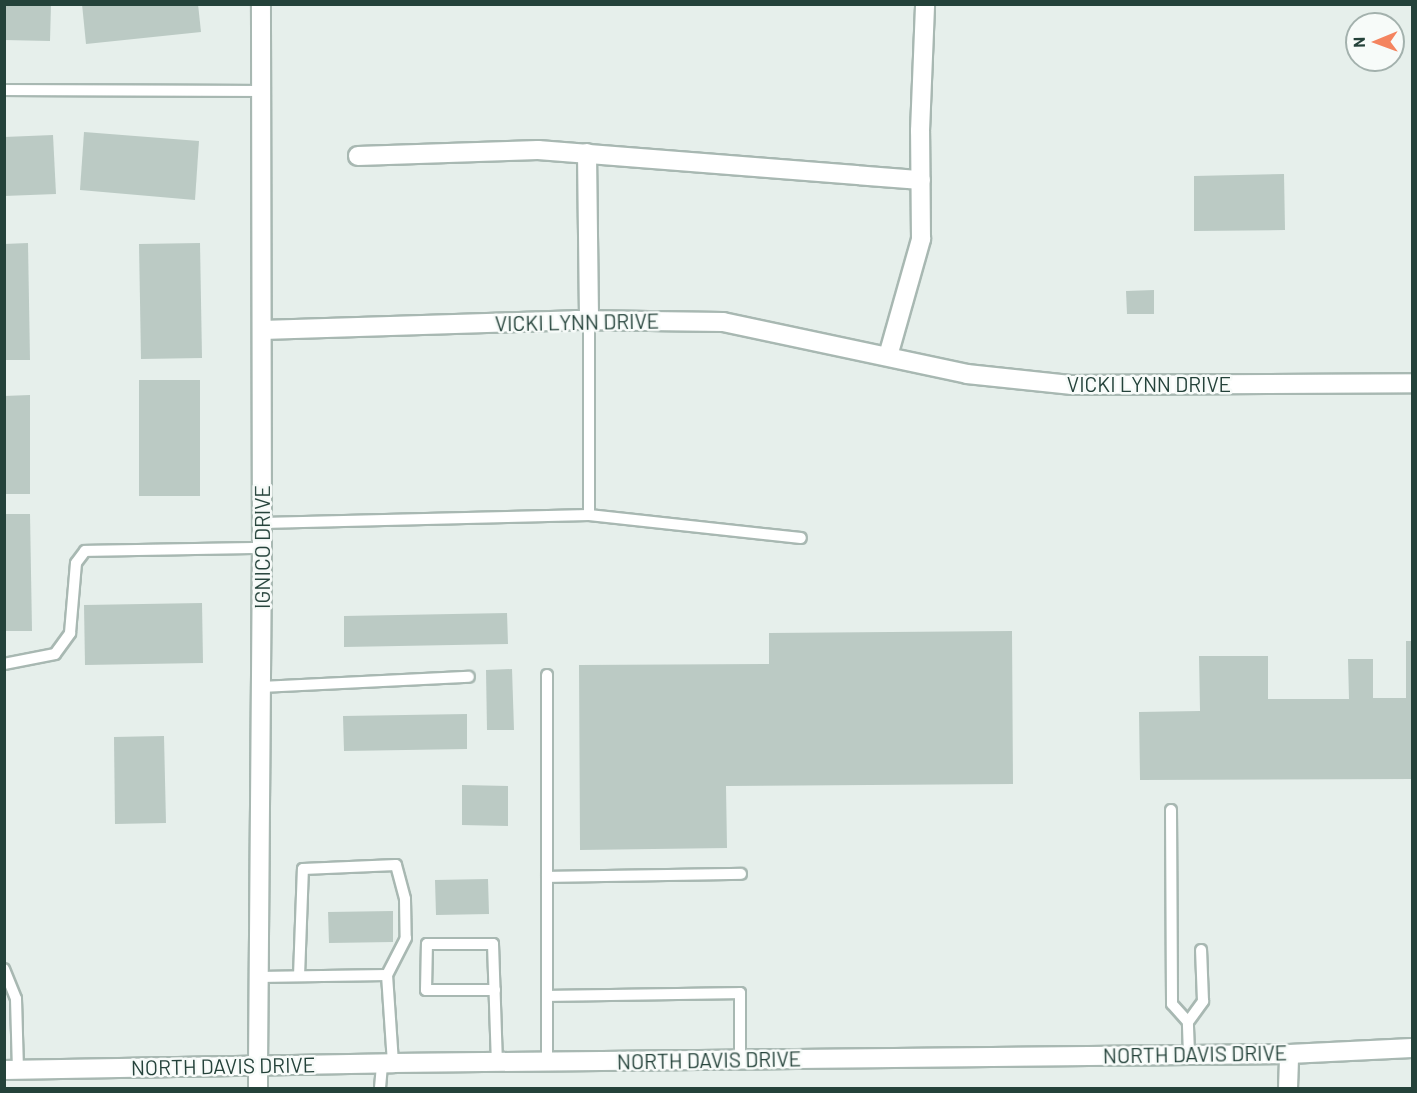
<!DOCTYPE html>
<style>
body{margin:0}
#map{position:relative;width:1417px;height:1093px;overflow:hidden;background:#e6efeb;font-family:Barlow,sans-serif}
div>[style]{position:absolute}
.building>*{inset:0;background:#bbcac4}
.roads{filter:drop-shadow(2px 0 #a8b8b2) drop-shadow(-2px 0 #a8b8b2) drop-shadow(0 2px #a8b8b2) drop-shadow(0 -2px #a8b8b2)}
.service>*{height:10px;margin:-5px;padding:0 5px;transform-origin:5px;border-radius:5px;background:#fff}
.minor>*{height:18px;margin:-9px;padding:0 9px;transform-origin:9px;border-radius:9px;background:#fff}
.tertiary>*{height:18px;margin:-9px;padding:0 9px;transform-origin:9px;border-radius:9px;background:#fff}
.secondary>*{height:18px;margin:-9px;padding:0 9px;transform-origin:9px;border-radius:9px;background:#fff}
span{translate:-50% -50%;white-space:nowrap;text-align:center;line-height:1.15;-webkit-text-stroke:5px #f7fbf9;paint-order:stroke}
.street-label{font-size:21px;color:#24423a}
.frame{position:absolute;inset:0;border:6px solid #24423a;pointer-events:none}
.north{position:absolute;left:1345px;top:12px;width:60px;height:60px;box-sizing:border-box;background:#f7fbf9;border:2px solid #a3b1ad;border-radius:50%;rotate:269deg;font-size:16px;font-weight:700;line-height:24px;text-align:center;color:#24423a}
.north::after{content:'';display:block;margin:auto;width:21px;height:27px;background:#f4845f;clip-path:polygon(50% 0,100% 100%,50% 72%,0 100%)}
</style>
<div id="map">
<div class="building">
<i style="clip-path:polygon(4px 4px,51px 4px,50px 41px,4px 40px)"></i>
<i style="clip-path:polygon(82px 4px,198px 4px,201px 32px,86px 44px)"></i>
<i style="clip-path:polygon(84px 132px,199px 141px,195px 200px,80px 190px)"></i>
<i style="clip-path:polygon(53px 135px,56px 194px,4px 196px,4px 137px)"></i>
<i style="clip-path:polygon(1284px 174px,1285px 230px,1194px 231px,1194px 176px)"></i>
<i style="clip-path:polygon(28px 243px,30px 360px,4px 360px,4px 244px)"></i>
<i style="clip-path:polygon(200px 243px,202px 358px,141px 359px,139px 244px)"></i>
<i style="clip-path:polygon(1154px 290px,1154px 314px,1127px 314px,1126px 291px)"></i>
<i style="clip-path:polygon(139px 380px,200px 380px,200px 496px,139px 496px)"></i>
<i style="clip-path:polygon(30px 395px,30px 494px,4px 494px,4px 396px)"></i>
<i style="clip-path:polygon(4px 514px,30px 514px,32px 631px,4px 631px)"></i>
<i style="clip-path:polygon(202px 603px,203px 663px,85px 665px,84px 605px)"></i>
<i style="clip-path:polygon(507px 613px,508px 644px,344px 647px,344px 616px)"></i>
<i style="clip-path:polygon(1012px 631px,1013px 784px,726px 786px,727px 848px,580px 850px,579px 665px,769px 664px,769px 633px)"></i>
<i style="clip-path:polygon(1406px 641px,1412px 641px,1412px 779px,1140px 780px,1139px 712px,1200px 711px,1199px 656px,1268px 656px,1268px 699px,1349px 699px,1348px 659px,1373px 659px,1373px 698px,1406px 698px)"></i>
<i style="clip-path:polygon(512px 669px,514px 730px,487px 730px,486px 670px)"></i>
<i style="clip-path:polygon(467px 714px,467px 749px,344px 751px,343px 716px)"></i>
<i style="clip-path:polygon(164px 736px,166px 823px,115px 824px,114px 737px)"></i>
<i style="clip-path:polygon(462px 785px,508px 786px,508px 826px,462px 825px)"></i>
<i style="clip-path:polygon(488px 879px,489px 914px,436px 915px,435px 880px)"></i>
<i style="clip-path:polygon(393px 911px,393px 942px,329px 943px,328px 912px)"></i>
</div>
<div class="roads">
<div class="service">
<i style="left:4px;top:90px;width:258px;rotate:0.2deg"></i>
<i style="left:589px;top:320px;width:195px;rotate:90deg"></i>
<i style="left:262px;top:523px;width:327px;rotate:-1.4deg"></i>
<i style="left:589px;top:515px;width:213px;rotate:6.2deg"></i>
<i style="left:4px;top:664px;width:52px;rotate:-11.1deg"></i>
<i style="left:55px;top:654px;width:26px;rotate:-54deg"></i>
<i style="left:70px;top:633px;width:70px;rotate:-85.1deg"></i>
<i style="left:76px;top:563px;width:15px;rotate:-53deg"></i>
<i style="left:85px;top:551px;width:177px;rotate:-1deg"></i>
<i style="left:547px;top:675px;width:387px;rotate:90deg"></i>
<i style="left:261px;top:687px;width:208px;rotate:-2.8deg"></i>
<i style="left:1171px;top:810px;width:194px;rotate:89.7deg"></i>
<i style="left:1172px;top:1004px;width:24px;rotate:48deg"></i>
<i style="left:547px;top:877px;width:194px;rotate:-0.9deg"></i>
<i style="left:4px;top:969px;width:32px;rotate:68deg"></i>
<i style="left:16px;top:999px;width:70px;rotate:88.4deg"></i>
<i style="left:299px;top:976px;width:107px;rotate:-87.9deg"></i>
<i style="left:303px;top:869px;width:93px;rotate:-2.5deg"></i>
<i style="left:396px;top:865px;width:35px;rotate:75deg"></i>
<i style="left:405px;top:899px;width:39px;rotate:89deg"></i>
<i style="left:406px;top:938px;width:42px;rotate:117.2deg"></i>
<i style="left:258px;top:977px;width:129px;rotate:-0.9deg"></i>
<i style="left:387px;top:975px;width:88px;rotate:86.1deg"></i>
<i style="left:495px;top:990px;width:69px;rotate:180deg"></i>
<i style="left:426px;top:990px;width:46px;rotate:-88.8deg"></i>
<i style="left:427px;top:944px;width:66px"></i>
<i style="left:493px;top:944px;width:119px;rotate:88.1deg"></i>
<i style="left:548px;top:996px;width:192px;rotate:-0.9deg"></i>
<i style="left:740px;top:993px;width:67px;rotate:90deg"></i>
<i style="left:1189px;top:1055px;width:33px;rotate:-92deg"></i>
<i style="left:1188px;top:1022px;width:26px;rotate:-54deg"></i>
<i style="left:1203px;top:1001px;width:51px;rotate:-92.2deg"></i>
<i style="left:380px;top:1088px;width:25px;rotate:-85deg"></i>
</div>
<div class="minor">
<i style="left:587px;top:153px;width:167px;rotate:89.3deg"></i>
<i style="left:358px;top:156px;width:180px;rotate:-1.9deg"></i>
<i style="left:538px;top:150px;width:384px;rotate:4.5deg"></i>
<i style="left:262px;top:330px;width:313px;rotate:-1.8deg"></i>
<i style="left:575px;top:320px;width:148px;rotate:0.8deg"></i>
<i style="left:723px;top:322px;width:249px;rotate:12deg"></i>
<i style="left:967px;top:374px;width:106px;rotate:6deg"></i>
<i style="left:1072px;top:385px;width:340px;rotate:-0.3deg"></i>
<i style="left:888px;top:356px;width:122px;rotate:-74.2deg"></i>
<i style="left:921px;top:239px;width:108px;rotate:-90.5deg"></i>
<i style="left:920px;top:131px;width:127px;rotate:-87.7deg"></i>
<i style="left:258px;top:1066px;width:22px;rotate:90deg"></i>
<i style="left:1288px;top:1088px;width:34px;rotate:-88deg"></i>
</div>
<div class="tertiary">
<i style="left:258px;top:1066px;width:518px;rotate:-89.56deg"></i>
<i style="left:262px;top:548px;width:544px;rotate:-90.11deg"></i>
</div>
<div class="secondary">
<i style="left:4px;top:1070px;width:389px;rotate:-1deg"></i>
<i style="left:393px;top:1063px;width:896px;rotate:-0.58deg"></i>
<i style="left:1289px;top:1054px;width:123px;rotate:-2.8deg"></i>
</div>
</div>
<div class="street-label">
<span style="left:577px;top:322px;rotate:-1deg">VICKI LYNN DRIVE</span>
<span style="left:1149px;top:384px">VICKI LYNN DRIVE</span>
<span style="left:262px;top:547px;rotate:-90deg">IGNICO DRIVE</span>
<span style="left:1195px;top:1054px;rotate:-1deg">NORTH DAVIS DRIVE</span>
<span style="left:709px;top:1060px;rotate:-1deg">NORTH DAVIS DRIVE</span>
<span style="left:223px;top:1066px;rotate:-1deg">NORTH DAVIS DRIVE</span>
</div>
<div class="frame"></div>
<div class="north">N</div>
</div>
